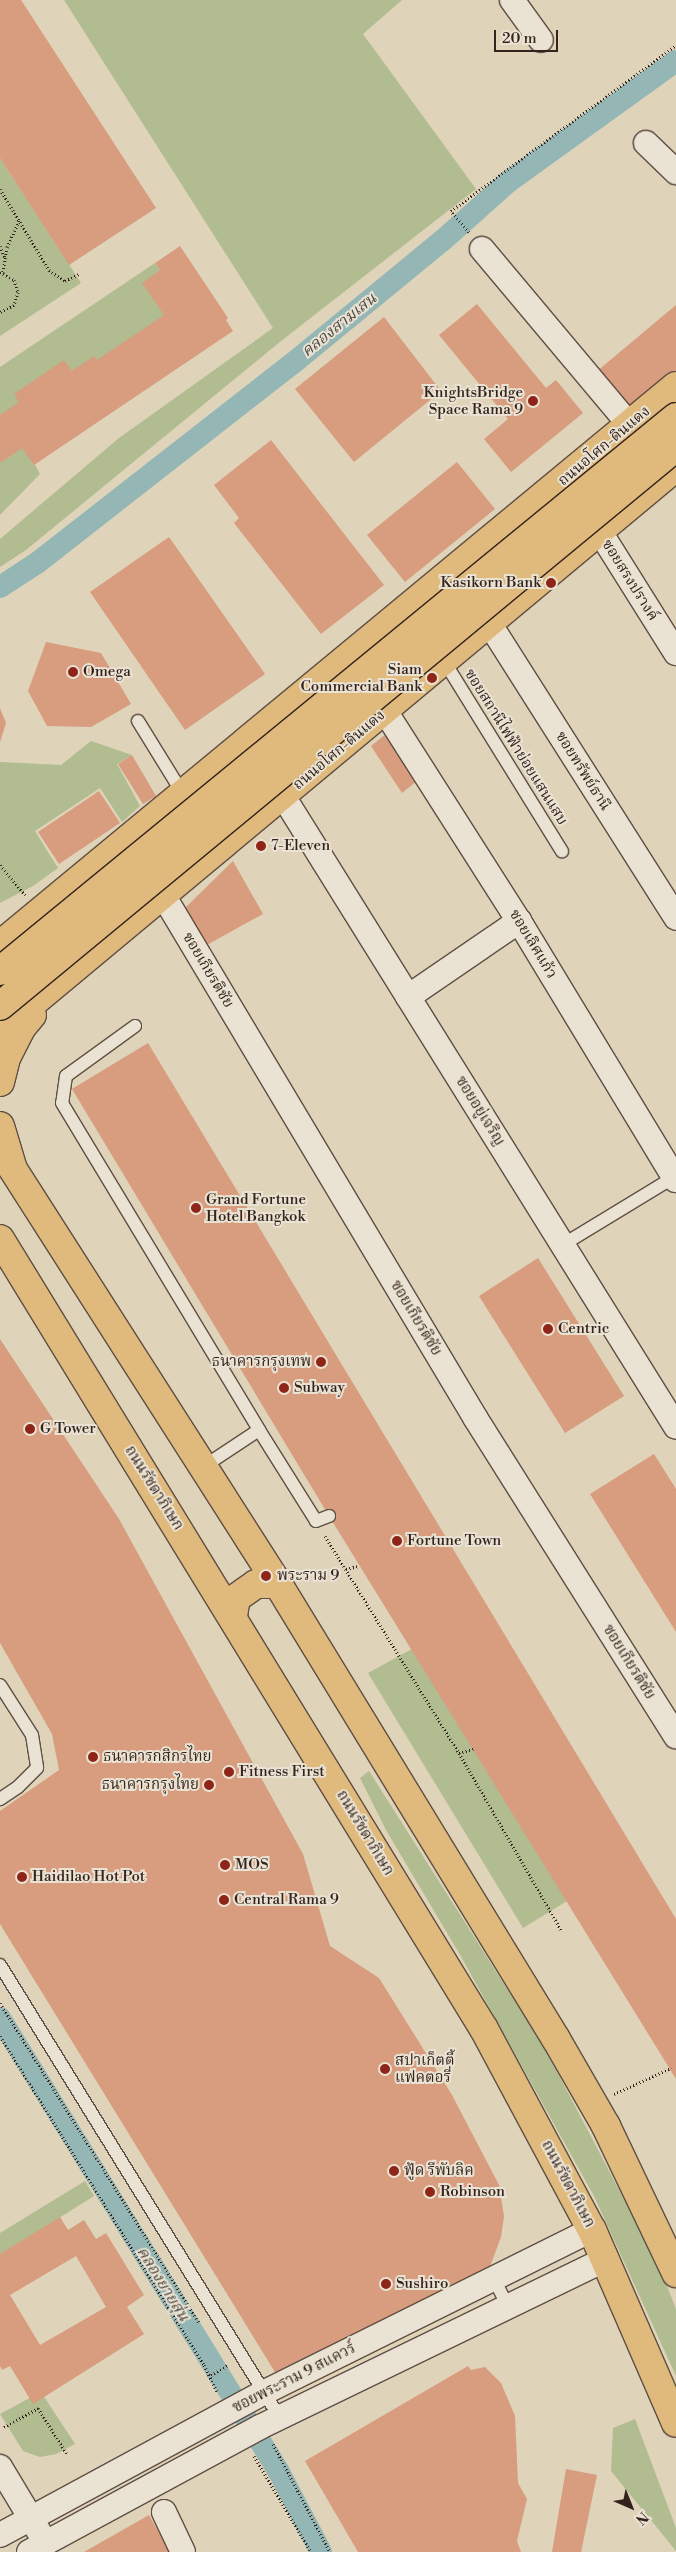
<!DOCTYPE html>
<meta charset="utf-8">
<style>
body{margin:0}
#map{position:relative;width:676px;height:2552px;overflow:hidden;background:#dfd3b9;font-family:"Libre Bodoni","Noto Serif Thai",serif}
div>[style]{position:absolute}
.green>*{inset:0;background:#b1bc90}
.canal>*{height:22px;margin:-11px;padding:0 11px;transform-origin:11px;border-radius:11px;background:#94b7b5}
.building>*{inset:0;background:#d89c7e}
.path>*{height:3px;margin-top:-1.5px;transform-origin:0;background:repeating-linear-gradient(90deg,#34231d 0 1px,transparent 0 3.5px)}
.roads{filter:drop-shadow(1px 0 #5f4f44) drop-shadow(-1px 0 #5f4f44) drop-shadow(0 1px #5f4f44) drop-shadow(0 -1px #5f4f44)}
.service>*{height:12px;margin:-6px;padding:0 6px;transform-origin:6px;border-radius:6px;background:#eae2d2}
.minor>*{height:24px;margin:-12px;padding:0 12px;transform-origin:12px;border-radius:12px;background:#eae2d2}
.primary>*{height:28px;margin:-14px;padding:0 14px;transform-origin:14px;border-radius:14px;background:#e0ba7c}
.bridges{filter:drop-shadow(1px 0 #34231d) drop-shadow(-1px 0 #34231d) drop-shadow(0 1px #34231d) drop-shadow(0 -1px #34231d)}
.primary-bridge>*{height:28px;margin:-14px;padding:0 14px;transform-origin:14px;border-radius:14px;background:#e0ba7c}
.dots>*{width:14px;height:14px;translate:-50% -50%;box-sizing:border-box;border:2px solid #eae2d2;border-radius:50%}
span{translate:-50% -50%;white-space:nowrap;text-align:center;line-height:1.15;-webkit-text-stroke:4px #eae2d2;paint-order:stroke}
.poi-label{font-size:15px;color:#34231d}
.right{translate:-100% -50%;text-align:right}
.left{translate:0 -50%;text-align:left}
.street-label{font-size:15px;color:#34231d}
.water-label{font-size:16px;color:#4c4843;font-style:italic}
.north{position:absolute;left:606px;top:2482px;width:50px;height:50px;-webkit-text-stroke:4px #eae2d2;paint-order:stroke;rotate:136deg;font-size:14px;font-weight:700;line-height:20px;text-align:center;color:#34231d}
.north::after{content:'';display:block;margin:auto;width:18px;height:22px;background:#34231d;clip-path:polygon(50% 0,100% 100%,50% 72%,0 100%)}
.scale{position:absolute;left:494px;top:30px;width:64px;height:22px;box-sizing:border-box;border:2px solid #34231d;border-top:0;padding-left:6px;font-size:15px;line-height:18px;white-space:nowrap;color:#34231d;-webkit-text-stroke:4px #eae2d2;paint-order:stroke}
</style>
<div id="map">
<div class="green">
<i style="clip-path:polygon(64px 0,402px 0,363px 34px,476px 189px,281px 341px,26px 550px,0 567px,0 539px,119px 438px,273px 328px)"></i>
<i style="clip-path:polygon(0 158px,81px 283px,0 336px)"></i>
<i style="clip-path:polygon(155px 263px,186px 308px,105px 369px,0 415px,0 367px)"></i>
<i style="clip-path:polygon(18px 434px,40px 474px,0 515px,0 446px)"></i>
<i style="clip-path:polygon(91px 741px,132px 755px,117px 764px,140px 806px,122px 822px,100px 788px,35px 831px,58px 868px,33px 886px,0 903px,0 762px,61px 765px)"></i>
<i style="clip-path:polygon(412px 1649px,567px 1901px,523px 1928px,368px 1673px)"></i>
<i style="clip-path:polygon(369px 1771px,544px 2047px,659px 2266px,676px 2309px,676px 2376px,594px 2196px,459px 1953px,386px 1830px,360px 1778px)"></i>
<i style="clip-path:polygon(85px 2181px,94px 2196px,0 2255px,0 2233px)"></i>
<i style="clip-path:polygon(41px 2392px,75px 2444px,56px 2454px,40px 2457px,23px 2451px,0 2414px)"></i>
<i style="clip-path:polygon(635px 2419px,676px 2528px,676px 2551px,611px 2471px,613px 2428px)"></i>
</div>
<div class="canal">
<i style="left:0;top:587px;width:44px;rotate:-33deg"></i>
<i style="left:37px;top:563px;width:323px;rotate:-38deg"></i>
<i style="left:292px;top:364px;width:194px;rotate:-39.4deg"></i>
<i style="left:442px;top:241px;width:89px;rotate:-41.8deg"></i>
<i style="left:508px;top:182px;width:207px;rotate:-35.8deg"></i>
<i style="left:0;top:2018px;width:533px;rotate:58.43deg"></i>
<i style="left:279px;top:2472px;width:90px;rotate:62.3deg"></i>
</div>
<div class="building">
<i style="clip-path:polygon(0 0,21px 0,156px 208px,69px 265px,0 158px)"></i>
<i style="clip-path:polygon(180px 246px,228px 318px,226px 320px,233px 331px,34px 465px,22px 448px,0 463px,0 415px,19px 402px,14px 394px,64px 360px,72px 371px,94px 356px,97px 360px,164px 315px,142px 283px,160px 270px,155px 263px)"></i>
<i style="clip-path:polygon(477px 304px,546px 388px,556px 380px,583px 413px,511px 472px,484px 439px,508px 419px,439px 335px)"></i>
<i style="clip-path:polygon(676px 305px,676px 372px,629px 411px,596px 372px)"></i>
<i style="clip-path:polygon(384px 317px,441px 391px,354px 462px,295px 389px)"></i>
<i style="clip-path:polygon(271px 440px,384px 585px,321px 634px,234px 523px,239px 518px,214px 485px)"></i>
<i style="clip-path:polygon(457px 462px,495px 509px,405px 582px,367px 535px)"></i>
<i style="clip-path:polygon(169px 537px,265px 674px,185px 730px,90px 592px)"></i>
<i style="clip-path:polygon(46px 642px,101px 653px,131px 704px,91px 727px,47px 726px,28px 691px)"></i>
<i style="clip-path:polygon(0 708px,6px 723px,0 742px)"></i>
<i style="clip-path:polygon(386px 734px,417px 781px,402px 793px,371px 746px)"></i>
<i style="clip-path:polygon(132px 755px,156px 796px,143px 804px,118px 764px)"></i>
<i style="clip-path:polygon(99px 791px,120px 823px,59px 864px,38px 832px)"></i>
<i style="clip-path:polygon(233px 861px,263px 914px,205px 946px,184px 909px)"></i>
<i style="clip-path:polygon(148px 1043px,676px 1919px,676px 2079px,329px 1516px,72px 1089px)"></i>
<i style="clip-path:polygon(538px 1258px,624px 1396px,565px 1433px,479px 1296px)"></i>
<i style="clip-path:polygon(0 1339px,119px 1519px,303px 1854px,330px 1946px,379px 1978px,452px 2095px,499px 2185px,504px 2216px,501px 2237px,488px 2272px,278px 2377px,0 1924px,0 1811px,59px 1770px,52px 1734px,0 1643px)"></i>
<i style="clip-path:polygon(654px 1454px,676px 1489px,676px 1632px,590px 1494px)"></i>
<i style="clip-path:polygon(evenodd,60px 2217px,68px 2230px,84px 2220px,96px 2239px,106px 2233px,144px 2295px,127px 2307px,144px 2334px,33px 2404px,10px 2366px,2px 2370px,0 2366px,0 2254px,60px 2217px,76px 2256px,106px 2307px,40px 2345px,10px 2295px,76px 2256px)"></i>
<i style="clip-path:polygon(468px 2366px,471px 2370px,485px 2367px,501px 2383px,515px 2416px,518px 2483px,527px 2499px,517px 2541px,521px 2552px,358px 2552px,305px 2461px)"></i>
<i style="clip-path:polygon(566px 2469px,597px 2475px,581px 2552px,552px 2552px)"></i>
<i style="clip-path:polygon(149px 2515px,170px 2552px,84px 2552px)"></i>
</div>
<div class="path">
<i style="left:0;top:189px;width:95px;rotate:58.8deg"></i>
<i style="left:49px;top:270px;width:19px;rotate:35deg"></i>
<i style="left:65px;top:281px;width:16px;rotate:-27deg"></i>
<i style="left:469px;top:232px;width:28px;rotate:-131deg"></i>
<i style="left:451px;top:211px;width:280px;rotate:-36.4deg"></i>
<i style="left:0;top:246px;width:13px;rotate:67deg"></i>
<i style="left:0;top:272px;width:16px;rotate:30deg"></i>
<i style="left:14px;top:280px;width:13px;rotate:72deg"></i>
<i style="left:18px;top:292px;width:14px;rotate:107deg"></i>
<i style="left:14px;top:305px;width:16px;rotate:153deg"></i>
<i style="left:3px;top:272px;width:25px;rotate:-81deg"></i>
<i style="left:7px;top:247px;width:29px;rotate:-65deg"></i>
<i style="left:0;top:865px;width:39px;rotate:50deg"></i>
<i style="left:325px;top:1536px;width:255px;rotate:58.3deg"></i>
<i style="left:459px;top:1753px;width:204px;rotate:60deg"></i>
<i style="left:346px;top:1569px;width:13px;rotate:-13deg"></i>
<i style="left:459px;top:1753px;width:15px;rotate:-16deg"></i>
<i style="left:0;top:2003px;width:377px;rotate:58.1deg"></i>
<i style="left:0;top:2036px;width:387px;rotate:58.2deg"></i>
<i style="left:204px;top:2365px;width:30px;rotate:64deg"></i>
<i style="left:614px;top:2094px;width:63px;rotate:-24.5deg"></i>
<i style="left:211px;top:2375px;width:20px;rotate:-30deg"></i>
<i style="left:4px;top:2427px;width:39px;rotate:-29deg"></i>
<i style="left:38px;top:2408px;width:54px;rotate:57.8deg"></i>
<i style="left:273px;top:2444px;width:122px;rotate:62.2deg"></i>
<i style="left:254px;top:2456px;width:112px;rotate:59.3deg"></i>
</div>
<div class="roads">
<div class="service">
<i style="left:444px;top:661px;width:224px;rotate:58.2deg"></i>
<i style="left:138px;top:721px;width:86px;rotate:58.3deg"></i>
<i style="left:135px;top:1026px;width:85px;rotate:144.1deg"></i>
<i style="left:66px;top:1076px;width:27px;rotate:98deg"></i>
<i style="left:62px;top:1103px;width:382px;rotate:58.9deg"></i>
<i style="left:564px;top:1244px;width:129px;rotate:-31.3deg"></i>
<i style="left:203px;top:1467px;width:67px;rotate:-33.5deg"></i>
<i style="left:259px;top:1430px;width:107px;rotate:57.9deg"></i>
<i style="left:316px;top:1521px;width:14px;rotate:-21deg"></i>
<i style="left:0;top:1685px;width:59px;rotate:57.4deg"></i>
<i style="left:32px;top:1735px;width:33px;rotate:81deg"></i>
<i style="left:37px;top:1768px;width:27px;rotate:135deg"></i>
<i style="left:18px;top:1787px;width:22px;rotate:146deg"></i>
<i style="left:0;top:1965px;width:533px;rotate:58.28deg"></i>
<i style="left:494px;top:2279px;width:31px;rotate:63deg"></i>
</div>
<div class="minor">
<i style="left:512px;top:0;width:49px;rotate:54.1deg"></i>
<i style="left:646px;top:143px;width:42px;rotate:44deg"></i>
<i style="left:482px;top:249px;width:229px;rotate:50deg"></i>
<i style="left:600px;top:532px;width:143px;rotate:57.9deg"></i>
<i style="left:489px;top:623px;width:349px;rotate:57.6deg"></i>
<i style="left:385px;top:711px;width:249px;rotate:57.5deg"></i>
<i style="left:519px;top:921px;width:303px;rotate:58.8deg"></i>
<i style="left:283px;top:796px;width:743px;rotate:58.08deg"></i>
<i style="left:163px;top:895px;width:610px;rotate:59.15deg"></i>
<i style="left:476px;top:1419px;width:375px;rotate:57.8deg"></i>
<i style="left:408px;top:997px;width:135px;rotate:-34.4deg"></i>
<i style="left:0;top:2467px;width:76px;rotate:59deg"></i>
<i style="left:164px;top:2512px;width:44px;rotate:64.6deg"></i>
<i style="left:0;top:2535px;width:301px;rotate:-28.4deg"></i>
<i style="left:265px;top:2392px;width:365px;rotate:-26.4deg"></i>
<i style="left:29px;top:2552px;width:263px;rotate:-28.4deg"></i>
<i style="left:260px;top:2427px;width:385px;rotate:-25.9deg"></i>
</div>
<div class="primary">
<i style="left:0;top:945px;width:877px;rotate:-39.59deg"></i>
<i style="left:0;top:1030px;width:880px;rotate:-39.79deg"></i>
<i style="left:0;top:1082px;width:25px;rotate:-76deg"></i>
<i style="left:6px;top:1058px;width:34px;rotate:-63deg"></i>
<i style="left:21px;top:1028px;width:17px;rotate:-50deg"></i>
<i style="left:0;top:1126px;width:42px;rotate:73.3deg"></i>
<i style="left:0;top:1149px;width:516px;rotate:57.42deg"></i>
<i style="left:278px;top:1584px;width:533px;rotate:58.58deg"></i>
<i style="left:556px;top:2039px;width:100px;rotate:60.1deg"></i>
<i style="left:606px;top:2126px;width:163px;rotate:64.5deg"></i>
<i style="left:0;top:1239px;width:926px;rotate:58.51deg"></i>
<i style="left:484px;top:2029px;width:228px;rotate:61.8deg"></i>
<i style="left:592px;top:2230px;width:210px;rotate:66.5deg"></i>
<i style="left:233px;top:1616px;width:18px;rotate:-81deg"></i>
<i style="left:236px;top:1598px;width:24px;rotate:-35deg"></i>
<i style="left:256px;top:1584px;width:22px"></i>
</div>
</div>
<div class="bridges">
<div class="primary-bridge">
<i style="left:0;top:971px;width:874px;rotate:-39.34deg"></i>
<i style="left:0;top:1006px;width:877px;rotate:-39.59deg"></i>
</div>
</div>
<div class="dots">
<i style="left:533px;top:401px;background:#8f2418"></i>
<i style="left:551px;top:583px;background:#8f2418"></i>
<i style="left:73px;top:672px;background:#8f2418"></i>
<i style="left:432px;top:678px;background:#8f2418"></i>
<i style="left:261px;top:846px;background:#8f2418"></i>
<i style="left:196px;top:1208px;background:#8f2418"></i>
<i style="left:548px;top:1329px;background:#8f2418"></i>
<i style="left:321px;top:1362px;background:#8f2418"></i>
<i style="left:284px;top:1388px;background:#8f2418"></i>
<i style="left:30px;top:1429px;background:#8f2418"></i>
<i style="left:397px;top:1541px;background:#8f2418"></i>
<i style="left:266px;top:1576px;background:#8f2418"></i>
<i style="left:93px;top:1757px;background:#8f2418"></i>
<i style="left:229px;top:1772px;background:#8f2418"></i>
<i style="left:209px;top:1785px;background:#8f2418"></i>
<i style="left:225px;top:1865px;background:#8f2418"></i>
<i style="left:22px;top:1877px;background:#8f2418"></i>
<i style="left:224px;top:1900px;background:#8f2418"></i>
<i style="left:385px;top:2069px;background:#8f2418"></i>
<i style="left:394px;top:2171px;background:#8f2418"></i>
<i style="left:430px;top:2192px;background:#8f2418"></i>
<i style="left:386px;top:2284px;background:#8f2418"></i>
</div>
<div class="poi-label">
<span class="right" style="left:523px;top:401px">KnightsBridge<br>Space Rama 9</span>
<span class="right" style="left:541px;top:583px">Kasikorn Bank</span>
<span class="right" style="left:422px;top:678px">Siam<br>Commercial Bank</span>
<span class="left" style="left:83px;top:672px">Omega</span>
<span class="left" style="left:271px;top:846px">7-Eleven</span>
<span class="left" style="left:206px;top:1208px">Grand Fortune<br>Hotel Bangkok</span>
<span class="left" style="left:558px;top:1329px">Centric</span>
<span class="right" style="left:311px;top:1362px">ธนาคารกรุงเทพ</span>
<span class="left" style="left:294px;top:1388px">Subway</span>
<span class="left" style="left:40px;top:1429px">G Tower</span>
<span class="left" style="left:407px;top:1541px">Fortune Town</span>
<span class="left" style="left:277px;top:1576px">พระราม 9</span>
<span class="left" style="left:103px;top:1757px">ธนาคารกสิกรไทย</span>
<span class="left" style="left:239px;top:1772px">Fitness First</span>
<span class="right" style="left:199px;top:1785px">ธนาคารกรุงไทย</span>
<span class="left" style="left:235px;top:1865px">MOS</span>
<span class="left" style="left:32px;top:1877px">Haidilao Hot Pot</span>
<span class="left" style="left:234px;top:1900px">Central Rama 9</span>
<span class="left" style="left:395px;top:2069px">สปาเก็ตตี้<br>แฟคตอรี่</span>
<span class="left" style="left:404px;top:2171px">ฟู้ด รีพับลิค</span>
<span class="left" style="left:440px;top:2192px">Robinson</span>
<span class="left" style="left:396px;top:2284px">Sushiro</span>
</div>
<div class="street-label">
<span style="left:604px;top:446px;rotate:-40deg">ถนนอโศก-ดินแดง</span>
<span style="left:630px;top:580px;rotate:58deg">ซอยสรงปรางค์</span>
<span style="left:516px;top:747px;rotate:58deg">ซอยสถานีไฟฟ้าย่อยแสนแสบ</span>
<span style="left:339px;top:750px;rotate:-40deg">ถนนอโศก-ดินแดง</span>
<span style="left:583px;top:771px;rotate:58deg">ซอยทรัพย์ธานี</span>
<span style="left:533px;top:944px;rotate:59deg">ซอยเลิศแก้ว</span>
<span style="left:208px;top:970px;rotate:59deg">ซอยเกียรติชัย</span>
<span style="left:480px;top:1111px;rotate:58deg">ซอยอยู่เจริญ</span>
<span style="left:416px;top:1318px;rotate:59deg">ซอยเกียรติชัย</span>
<span style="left:154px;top:1488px;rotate:58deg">ถนนรัชดาภิเษก</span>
<span style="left:629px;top:1662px;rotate:58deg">ซอยเกียรติชัย</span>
<span style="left:365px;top:1833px;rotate:59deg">ถนนรัชดาภิเษก</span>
<span style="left:568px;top:2184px;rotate:62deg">ถนนรัชดาภิเษก</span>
<span style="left:294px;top:2378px;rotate:-27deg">ซอยพระราม 9 สแควร์</span>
</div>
<div class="water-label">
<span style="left:339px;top:325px;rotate:-39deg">คลองสามเสน</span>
<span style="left:163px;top:2284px;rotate:58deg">คลองยายสุ่น</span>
</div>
<div class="north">N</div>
<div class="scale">20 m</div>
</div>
